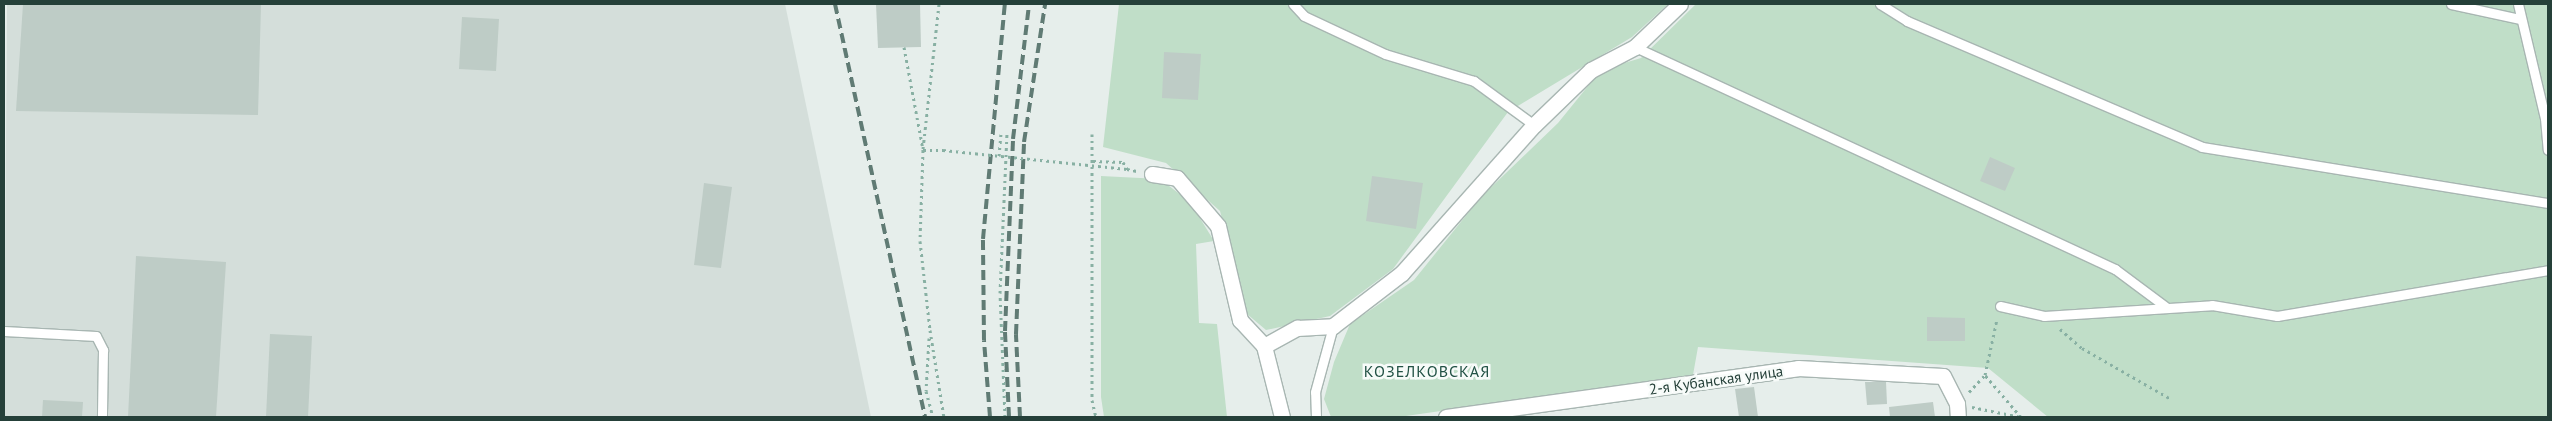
<!DOCTYPE html>
<meta charset="utf-8">
<style>
body{margin:0}
#map{position:relative;width:2552px;height:421px;overflow:hidden;background:#e6eeeb;font-family:"PT Sans",sans-serif}
div>[style]{position:absolute}
.built>*{inset:0;background:#d4deda}
.green>*{inset:0;background:#c0dec8}
.building>*{inset:0;background:#beccc6}
.path>*{height:3px;margin-top:-1.5px;transform-origin:0;background:repeating-linear-gradient(90deg,#88b0a3 0 2.5px,transparent 0 6.5px)}
.roads{filter:drop-shadow(1px 0 #a8b6b2) drop-shadow(-1px 0 #a8b6b2) drop-shadow(0 1px #a8b6b2) drop-shadow(0 -1px #a8b6b2)}
.service>*{height:9px;margin:-4.5px;padding:0 4.5px;transform-origin:4.5px;border-radius:4.5px;background:#fff}
.minor>*{height:15px;margin:-7.5px;padding:0 7.5px;transform-origin:7.5px;border-radius:7.5px;background:#fff}
.rail>*{height:4px;margin-top:-2px;transform-origin:0;background:repeating-linear-gradient(90deg,#607b74 0 10px,transparent 0 15px)}
.path-bridge>*{height:3px;margin-top:-1.5px;transform-origin:0;background:repeating-linear-gradient(90deg,#88b0a3 0 2.5px,transparent 0 6.5px)}
span{translate:-50% -50%;white-space:nowrap;text-align:center;line-height:1.15;-webkit-text-stroke:5px #f7fbf9;paint-order:stroke}
.street-label{font-size:15px;color:#254039}
.neighbourhood-label{font-size:16px;color:#225245;letter-spacing:1px}
.frame{position:absolute;inset:0;border:5px solid #254039;pointer-events:none}
</style>
<div id="map">
<div class="built">
<i style="clip-path:polygon(7px 4px,785px 4px,871px 417px,4px 417px)"></i>
</div>
<div class="green">
<i style="clip-path:polygon(1119px 4px,1668px 4px,1632px 37px,1508px 112px,1393px 269px,1330px 316px,1266px 330px,1247px 314px,1220px 211px,1166px 163px,1103px 147px)"></i>
<i style="clip-path:polygon(1696px 4px,2548px 4px,2548px 417px,2048px 417px,1988px 368px,1698px 347px,1693px 375px,1399px 417px,1331px 417px,1324px 399px,1334px 362px,1350px 324px,1414px 280px,1481px 197px,1558px 123px,1601px 70px,1641px 58px)"></i>
<i style="clip-path:polygon(1101px 176px,1160px 179px,1190px 202px,1214px 241px,1196px 244px,1199px 323px,1217px 324px,1227px 417px,1104px 417px,1101px 397px)"></i>
</div>
<div class="building">
<i style="clip-path:polygon(23px 4px,261px 4px,258px 115px,16px 111px)"></i>
<i style="clip-path:polygon(876px 4px,920px 4px,921px 47px,878px 48px)"></i>
<i style="clip-path:polygon(462px 17px,499px 19px,496px 71px,459px 69px)"></i>
<i style="clip-path:polygon(1164px 52px,1201px 54px,1198px 100px,1162px 98px)"></i>
<i style="clip-path:polygon(1990px 157px,2015px 168px,2005px 191px,1980px 181px)"></i>
<i style="clip-path:polygon(1372px 176px,1423px 183px,1416px 229px,1366px 221px)"></i>
<i style="clip-path:polygon(704px 183px,732px 187px,721px 268px,694px 265px)"></i>
<i style="clip-path:polygon(136px 256px,226px 262px,216px 417px,128px 417px)"></i>
<i style="clip-path:polygon(1927px 317px,1965px 318px,1965px 341px,1927px 341px)"></i>
<i style="clip-path:polygon(270px 334px,312px 336px,308px 417px,266px 417px)"></i>
<i style="clip-path:polygon(1865px 382px,1886px 382px,1887px 404px,1867px 405px)"></i>
<i style="clip-path:polygon(1754px 387px,1758px 417px,1739px 417px,1735px 389px)"></i>
<i style="clip-path:polygon(43px 400px,83px 402px,82px 417px,42px 417px)"></i>
<i style="clip-path:polygon(1933px 402px,1935px 417px,1890px 417px,1889px 407px)"></i>
</div>
<div class="path">
<i style="left:939px;top:4px;width:147px;rotate:96.3deg"></i>
<i style="left:923px;top:150px;width:91px;rotate:91.9deg"></i>
<i style="left:920px;top:241px;width:90px;rotate:83.6deg"></i>
<i style="left:930px;top:330px;width:88px;rotate:80.9deg"></i>
<i style="left:904px;top:47px;width:105px;rotate:79.5deg"></i>
<i style="left:923px;top:150px;width:20px"></i>
<i style="left:1092px;top:134px;width:266px;rotate:90deg"></i>
<i style="left:1092px;top:400px;width:17px;rotate:77deg"></i>
<i style="left:999px;top:156px;width:22px;rotate:-85deg"></i>
<i style="left:1093px;top:161px;width:30px;rotate:2deg"></i>
<i style="left:1123px;top:162px;width:8px;rotate:60deg"></i>
<i style="left:1127px;top:169px;width:10px;rotate:11deg"></i>
<i style="left:2060px;top:329px;width:29px;rotate:41deg"></i>
<i style="left:2082px;top:348px;width:103px;rotate:29.8deg"></i>
<i style="left:929px;top:338px;width:53px;rotate:93.2deg"></i>
<i style="left:926px;top:391px;width:27px;rotate:75deg"></i>
<i style="left:1969px;top:392px;width:23px;rotate:-47deg"></i>
<i style="left:1985px;top:375px;width:57px;rotate:-77.9deg"></i>
<i style="left:1972px;top:407px;width:50px;rotate:11.5deg"></i>
<i style="left:2021px;top:417px;width:55px;rotate:-130.6deg"></i>
<i style="left:1005px;top:417px;width:124px;rotate:-92.3deg"></i>
<i style="left:1000px;top:293px;width:159px;rotate:-87.5deg"></i>
</div>
<div class="roads">
<div class="service">
<i style="left:1293px;top:4px;width:16px;rotate:47deg"></i>
<i style="left:1304px;top:16px;width:89px;rotate:25.1deg"></i>
<i style="left:1385px;top:54px;width:93px;rotate:16.9deg"></i>
<i style="left:1474px;top:81px;width:74px;rotate:36.3deg"></i>
<i style="left:1880px;top:4px;width:32px;rotate:32deg"></i>
<i style="left:1907px;top:21px;width:321px;rotate:23.1deg"></i>
<i style="left:2202px;top:147px;width:351px;rotate:9.2deg"></i>
<i style="left:2451px;top:4px;width:71px;rotate:12.3deg"></i>
<i style="left:2518px;top:4px;width:117px;rotate:76.7deg"></i>
<i style="left:2545px;top:118px;width:32px;rotate:85deg"></i>
<i style="left:1635px;top:47px;width:529px;rotate:24.82deg"></i>
<i style="left:2115px;top:269px;width:64px;rotate:36.7deg"></i>
<i style="left:2000px;top:306px;width:45px;rotate:12.8deg"></i>
<i style="left:2044px;top:316px;width:168px;rotate:-3.7deg"></i>
<i style="left:2212px;top:305px;width:66px;rotate:9.6deg"></i>
<i style="left:2277px;top:316px;width:275px;rotate:-9.6deg"></i>
<i style="left:4px;top:331px;width:92px;rotate:3.1deg"></i>
<i style="left:96px;top:336px;width:16px;rotate:63deg"></i>
<i style="left:103px;top:350px;width:67px;rotate:90.9deg"></i>
<i style="left:1316px;top:417px;width:25px;rotate:-92deg"></i>
<i style="left:1315px;top:392px;width:68px;rotate:-74.7deg"></i>
</div>
<div class="minor">
<i style="left:1152px;top:174px;width:25px;rotate:9deg"></i>
<i style="left:1177px;top:178px;width:63px;rotate:49.5deg"></i>
<i style="left:1218px;top:226px;width:97px;rotate:76.8deg"></i>
<i style="left:1240px;top:320px;width:35px;rotate:47deg"></i>
<i style="left:1264px;top:346px;width:73px;rotate:75.8deg"></i>
<i style="left:1264px;top:346px;width:38px;rotate:-29deg"></i>
<i style="left:1297px;top:328px;width:36px;rotate:-3deg"></i>
<i style="left:1333px;top:326px;width:87px;rotate:-37.5deg"></i>
<i style="left:1402px;top:273px;width:198px;rotate:-48.3deg"></i>
<i style="left:1534px;top:125px;width:79px;rotate:-44deg"></i>
<i style="left:1591px;top:70px;width:50px;rotate:-27.6deg"></i>
<i style="left:1635px;top:47px;width:62px;rotate:-43.7deg"></i>
<i style="left:1446px;top:417px;width:355px;rotate:-7.9deg"></i>
<i style="left:1798px;top:368px;width:145px;rotate:3.2deg"></i>
<i style="left:1943px;top:376px;width:31px;rotate:63deg"></i>
<i style="left:1957px;top:404px;width:13px;rotate:86deg"></i>
</div>
</div>
<div class="rail">
<i style="left:835px;top:4px;width:423px;rotate:77.7deg"></i>
<i style="left:990px;top:417px;width:77px;rotate:-94.5deg"></i>
<i style="left:984px;top:340px;width:101px;rotate:-90.6deg"></i>
<i style="left:983px;top:239px;width:236px;rotate:-84.7deg"></i>
<i style="left:1009px;top:417px;width:86px;rotate:-92.7deg"></i>
<i style="left:1005px;top:331px;width:192px;rotate:-87.6deg"></i>
<i style="left:1013px;top:139px;width:136px;rotate:-83.2deg"></i>
<i style="left:1020px;top:417px;width:83px;rotate:-92.8deg"></i>
<i style="left:1016px;top:334px;width:192px;rotate:-87.6deg"></i>
<i style="left:1024px;top:142px;width:140px;rotate:-81.3deg"></i>
</div>
<div class="path-bridge">
<i style="left:943px;top:150px;width:185px;rotate:5.9deg"></i>
</div>
<div class="street-label">
<span style="left:1716px;top:380px;rotate:-8deg">2-я Кубанская улица</span>
</div>
<div class="neighbourhood-label">
<span style="left:1427px;top:371px">КОЗЕЛКОВСКАЯ</span>
</div>
<div class="frame"></div>
</div>
